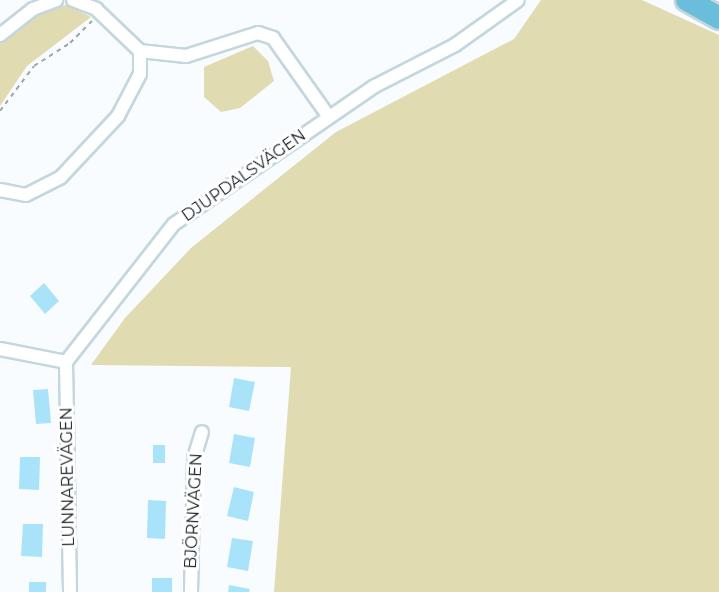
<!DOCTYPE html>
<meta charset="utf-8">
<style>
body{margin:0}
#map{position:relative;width:719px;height:592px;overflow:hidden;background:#f8fcfe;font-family:Montserrat,sans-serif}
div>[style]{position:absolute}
.green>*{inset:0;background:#e0dbb0}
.building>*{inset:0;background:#a8e3f9}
.path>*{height:2px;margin-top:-1px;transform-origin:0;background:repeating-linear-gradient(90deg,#9fa5a7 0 4.5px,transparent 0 9px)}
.roads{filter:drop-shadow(2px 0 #c4d6de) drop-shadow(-2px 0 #c4d6de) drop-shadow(0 2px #c4d6de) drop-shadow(0 -2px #c4d6de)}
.minor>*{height:12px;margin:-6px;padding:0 6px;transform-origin:6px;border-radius:6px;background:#fff}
.motorway>*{height:22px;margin:-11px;padding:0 11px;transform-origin:11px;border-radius:11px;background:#6abedc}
span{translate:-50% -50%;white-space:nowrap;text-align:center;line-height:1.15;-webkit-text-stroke:6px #fff;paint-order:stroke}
.street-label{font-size:16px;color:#181f22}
</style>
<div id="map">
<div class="green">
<i style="clip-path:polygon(541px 0,642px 0,719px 35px,719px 592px,274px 592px,291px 367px,91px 365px,125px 318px,191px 248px,336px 132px,514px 39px)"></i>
<i style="clip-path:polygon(66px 5px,91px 17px,27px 66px,0 106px,0 43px,37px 12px)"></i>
<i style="clip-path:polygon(253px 46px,268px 61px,274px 81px,240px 108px,221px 112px,204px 97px,204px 67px)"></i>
</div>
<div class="building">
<i style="clip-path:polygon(44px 283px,59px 301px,45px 314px,30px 296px)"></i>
<i style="clip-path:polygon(234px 378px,255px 382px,249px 411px,229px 407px)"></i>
<i style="clip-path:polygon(48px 389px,51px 423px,36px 424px,33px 390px)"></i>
<i style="clip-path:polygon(234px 434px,255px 438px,250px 467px,229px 463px)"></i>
<i style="clip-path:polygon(153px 445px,165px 445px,165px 463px,153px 463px)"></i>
<i style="clip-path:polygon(20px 457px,40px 457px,39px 490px,19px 489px)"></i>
<i style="clip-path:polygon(234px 487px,254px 492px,248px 521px,227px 516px)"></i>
<i style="clip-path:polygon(148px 500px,166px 501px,165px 539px,147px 538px)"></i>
<i style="clip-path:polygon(23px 524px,43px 524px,42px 557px,21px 556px)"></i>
<i style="clip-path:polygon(232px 538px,253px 541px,248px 571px,227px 567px)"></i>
<i style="clip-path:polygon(152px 578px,172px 578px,172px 592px,152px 592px)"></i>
<i style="clip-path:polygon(29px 582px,46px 582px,46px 592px,29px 592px)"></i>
<i style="clip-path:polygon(229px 585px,250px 589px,249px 592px,228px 592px)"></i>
</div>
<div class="path">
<i style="left:0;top:111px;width:56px;rotate:-52.9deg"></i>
<i style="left:34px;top:66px;width:43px;rotate:-32.6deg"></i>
<i style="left:70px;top:43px;width:31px;rotate:-45deg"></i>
</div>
<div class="roads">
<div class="minor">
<i style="left:73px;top:0;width:25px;rotate:21deg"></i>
<i style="left:96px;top:9px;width:61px;rotate:43.7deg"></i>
<i style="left:140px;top:51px;width:46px;rotate:6.2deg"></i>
<i style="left:186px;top:56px;width:76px;rotate:-17.7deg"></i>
<i style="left:258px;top:33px;width:16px;rotate:18deg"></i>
<i style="left:273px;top:38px;width:97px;rotate:54.7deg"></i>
<i style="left:0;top:35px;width:42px;rotate:-38.2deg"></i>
<i style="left:33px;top:9px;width:25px;rotate:-21deg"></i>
<i style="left:0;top:190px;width:26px;rotate:11deg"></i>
<i style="left:26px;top:195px;width:39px;rotate:-27deg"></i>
<i style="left:61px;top:177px;width:83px;rotate:-46.9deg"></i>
<i style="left:118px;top:116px;width:47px;rotate:-62.4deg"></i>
<i style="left:140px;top:74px;width:23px;rotate:-90deg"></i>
<i style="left:0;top:349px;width:67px;rotate:11.1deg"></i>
<i style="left:66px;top:362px;width:175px;rotate:-52deg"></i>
<i style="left:174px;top:224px;width:242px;rotate:-34.5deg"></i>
<i style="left:373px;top:87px;width:92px;rotate:-27.1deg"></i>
<i style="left:455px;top:45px;width:77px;rotate:-35.5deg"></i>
<i style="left:66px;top:362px;width:230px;rotate:89deg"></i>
<i style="left:191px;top:592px;width:134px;rotate:-88.7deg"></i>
<i style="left:194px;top:458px;width:27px;rotate:-73deg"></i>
</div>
<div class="motorway">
<i style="left:687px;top:0;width:37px;rotate:29deg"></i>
</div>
</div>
<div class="street-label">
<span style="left:244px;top:176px;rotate:-35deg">DJUPDALSVÄGEN</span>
<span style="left:68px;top:477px;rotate:-91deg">LUNNAREVÄGEN</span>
<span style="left:194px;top:511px;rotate:-87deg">BJÖRNVÄGEN</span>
</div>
</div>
